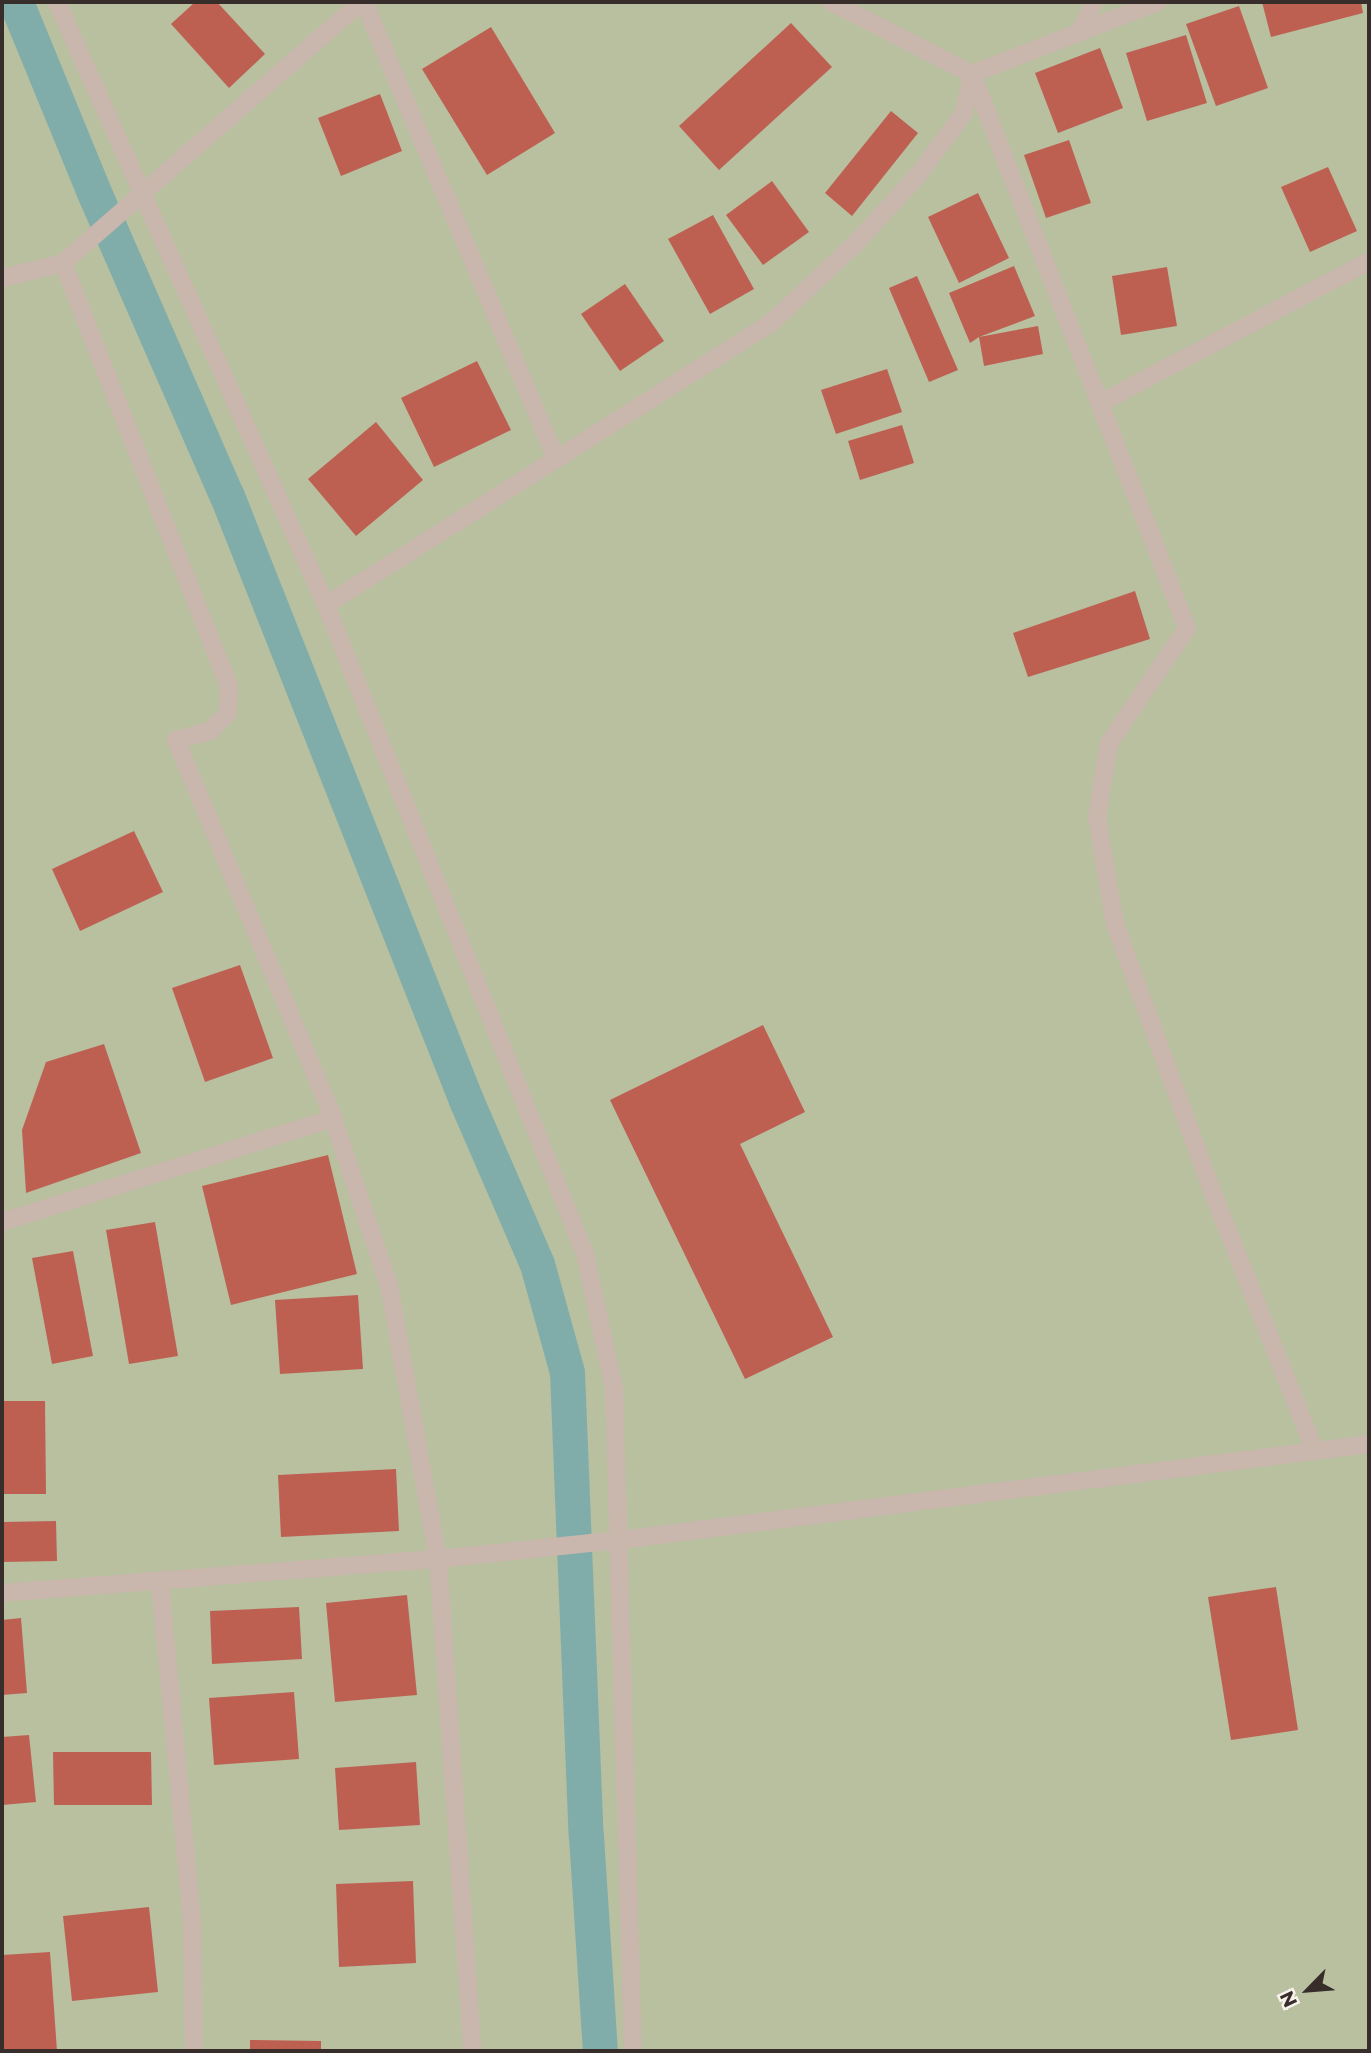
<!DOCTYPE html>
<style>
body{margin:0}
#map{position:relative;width:1371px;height:2053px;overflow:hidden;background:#f1e7df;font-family:Montserrat,sans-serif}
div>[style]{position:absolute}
.green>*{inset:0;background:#b8c0a0}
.canal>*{height:35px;margin:-17.5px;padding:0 17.5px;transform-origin:17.5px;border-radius:17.5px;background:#80adaa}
.building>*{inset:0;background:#be6051}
.street>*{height:18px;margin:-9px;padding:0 9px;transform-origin:9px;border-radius:9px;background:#c9b6ac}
span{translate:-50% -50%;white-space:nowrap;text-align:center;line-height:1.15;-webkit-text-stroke:5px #f9f2ec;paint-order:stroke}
.frame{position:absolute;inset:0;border:4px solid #372d2a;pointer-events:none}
.north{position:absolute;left:1273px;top:1955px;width:70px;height:70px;-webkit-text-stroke:5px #f9f2ec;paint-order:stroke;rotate:245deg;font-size:19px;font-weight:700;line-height:28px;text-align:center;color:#372d2a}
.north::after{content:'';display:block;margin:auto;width:24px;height:32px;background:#372d2a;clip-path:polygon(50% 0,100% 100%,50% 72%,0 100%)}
</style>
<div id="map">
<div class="green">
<i style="clip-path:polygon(2px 2px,1369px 2px,1369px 2051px,2px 2051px)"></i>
</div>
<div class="canal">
<i style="left:16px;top:2px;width:203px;rotate:67.7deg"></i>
<i style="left:93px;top:190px;width:334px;rotate:66.4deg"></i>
<i style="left:227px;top:496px;width:650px;rotate:68.41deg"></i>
<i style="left:466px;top:1100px;width:179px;rotate:66.6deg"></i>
<i style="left:537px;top:1264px;width:112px;rotate:74.5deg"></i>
<i style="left:567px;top:1372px;width:464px;rotate:87.7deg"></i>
<i style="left:586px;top:1836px;width:215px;rotate:86.3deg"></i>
</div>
<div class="building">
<i style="clip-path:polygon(195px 2px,217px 2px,265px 54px,229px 88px,171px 24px)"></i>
<i style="clip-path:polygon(1262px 2px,1361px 2px,1363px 13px,1271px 37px)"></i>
<i style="clip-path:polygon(1239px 6px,1268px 88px,1216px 106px,1186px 24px)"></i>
<i style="clip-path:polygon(791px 23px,832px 67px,719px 170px,679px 126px)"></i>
<i style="clip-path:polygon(491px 27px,555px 133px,487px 175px,422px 69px)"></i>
<i style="clip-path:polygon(1186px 35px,1207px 103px,1147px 121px,1126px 53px)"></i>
<i style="clip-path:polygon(1100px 48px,1123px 108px,1058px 133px,1035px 73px)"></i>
<i style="clip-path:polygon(380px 94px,402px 151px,341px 176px,318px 118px)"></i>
<i style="clip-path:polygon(891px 111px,918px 133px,852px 216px,825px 193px)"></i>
<i style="clip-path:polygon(1069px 140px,1091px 203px,1046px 218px,1024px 155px)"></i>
<i style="clip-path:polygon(1328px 167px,1357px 231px,1310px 252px,1281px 187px)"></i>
<i style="clip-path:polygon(772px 181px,809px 232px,763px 265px,726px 215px)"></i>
<i style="clip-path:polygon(978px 193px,1009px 258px,959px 283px,928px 217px)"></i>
<i style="clip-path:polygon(713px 215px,754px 289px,710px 314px,668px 239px)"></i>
<i style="clip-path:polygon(1014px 266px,1035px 316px,979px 337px,1038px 326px,1043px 354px,984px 366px,979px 337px,970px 343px,949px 293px)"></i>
<i style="clip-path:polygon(1167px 267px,1177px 326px,1121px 335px,1112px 276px)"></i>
<i style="clip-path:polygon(917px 276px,958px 370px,929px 382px,889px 288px)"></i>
<i style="clip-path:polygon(625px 284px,664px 341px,620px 371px,581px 314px)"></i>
<i style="clip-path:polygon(477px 361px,511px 430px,434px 467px,401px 398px)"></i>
<i style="clip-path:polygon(887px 369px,902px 412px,836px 434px,821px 390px)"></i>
<i style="clip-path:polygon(376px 422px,423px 480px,356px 536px,308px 479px)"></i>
<i style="clip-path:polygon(902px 425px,914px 463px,860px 480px,848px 441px)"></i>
<i style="clip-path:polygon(1135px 591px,1150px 639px,1028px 677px,1013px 633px)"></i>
<i style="clip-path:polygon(134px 831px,163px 892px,80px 931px,52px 869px)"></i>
<i style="clip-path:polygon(240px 965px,273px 1058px,205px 1082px,172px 988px)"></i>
<i style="clip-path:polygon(763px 1025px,805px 1112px,740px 1144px,833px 1337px,745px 1379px,610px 1100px)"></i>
<i style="clip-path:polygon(104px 1044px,141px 1153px,26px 1193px,22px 1130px,46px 1062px)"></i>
<i style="clip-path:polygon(328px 1155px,357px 1274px,231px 1305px,202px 1186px)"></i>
<i style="clip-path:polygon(155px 1222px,178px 1356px,129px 1364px,106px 1230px)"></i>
<i style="clip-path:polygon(73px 1251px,93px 1356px,52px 1364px,32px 1258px)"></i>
<i style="clip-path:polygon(358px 1295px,363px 1369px,280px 1374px,275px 1300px)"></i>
<i style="clip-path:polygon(2px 1401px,45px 1401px,46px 1494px,2px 1494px)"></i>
<i style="clip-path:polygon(396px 1469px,399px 1531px,281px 1537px,278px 1475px)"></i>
<i style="clip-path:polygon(56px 1521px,57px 1561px,2px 1562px,2px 1522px)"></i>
<i style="clip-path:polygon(1276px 1587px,1298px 1730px,1231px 1740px,1208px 1597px)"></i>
<i style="clip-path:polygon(407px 1595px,417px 1695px,335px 1702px,326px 1603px)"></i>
<i style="clip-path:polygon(299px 1607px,302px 1659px,212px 1664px,210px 1611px)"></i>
<i style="clip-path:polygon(21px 1618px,27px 1693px,2px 1695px,2px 1620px)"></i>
<i style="clip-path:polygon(294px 1692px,299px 1759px,214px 1765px,209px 1698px)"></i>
<i style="clip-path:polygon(29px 1735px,36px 1802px,2px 1805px,2px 1737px)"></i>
<i style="clip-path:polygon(53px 1752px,151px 1752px,152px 1805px,54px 1805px)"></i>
<i style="clip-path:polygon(416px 1762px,420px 1825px,339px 1830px,335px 1768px)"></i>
<i style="clip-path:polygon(413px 1881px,416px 1963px,339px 1967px,336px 1884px)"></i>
<i style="clip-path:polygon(149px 1907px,158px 1992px,72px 2001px,63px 1916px)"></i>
<i style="clip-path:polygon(50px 1952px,57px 2051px,2px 2051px,2px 1955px)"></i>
<i style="clip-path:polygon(250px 2040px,321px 2041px,321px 2051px,250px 2051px)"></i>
</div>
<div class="street">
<i style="left:57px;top:2px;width:660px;rotate:65.96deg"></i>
<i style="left:326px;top:605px;width:699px;rotate:68.24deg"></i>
<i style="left:585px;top:1254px;width:137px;rotate:77.8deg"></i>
<i style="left:614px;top:1388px;width:663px;rotate:88.36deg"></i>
<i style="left:364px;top:2px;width:496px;rotate:67.2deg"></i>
<i style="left:831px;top:2px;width:158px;rotate:27.1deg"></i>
<i style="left:972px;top:74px;width:594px;rotate:68.79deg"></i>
<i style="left:1187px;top:628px;width:139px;rotate:124.1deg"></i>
<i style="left:1109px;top:743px;width:75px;rotate:99.2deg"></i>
<i style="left:1097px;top:817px;width:109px;rotate:80.5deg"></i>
<i style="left:1115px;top:924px;width:295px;rotate:70deg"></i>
<i style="left:1216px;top:1201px;width:266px;rotate:68.4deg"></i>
<i style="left:1080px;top:32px;width:33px;rotate:-65deg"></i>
<i style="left:63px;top:263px;width:455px;rotate:68.6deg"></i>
<i style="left:229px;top:687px;width:26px;rotate:92deg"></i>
<i style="left:228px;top:713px;width:25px;rotate:135deg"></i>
<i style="left:210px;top:731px;width:35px;rotate:165deg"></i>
<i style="left:176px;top:740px;width:409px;rotate:67.4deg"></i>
<i style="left:333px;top:1118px;width:176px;rotate:71.5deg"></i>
<i style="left:389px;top:1285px;width:278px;rotate:79.9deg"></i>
<i style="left:438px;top:1559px;width:493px;rotate:86deg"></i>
<i style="left:2px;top:278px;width:63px;rotate:-13.8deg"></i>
<i style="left:63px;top:263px;width:396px;rotate:-41.2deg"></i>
<i style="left:1102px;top:402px;width:302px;rotate:-27.8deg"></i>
<i style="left:326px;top:605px;width:527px;rotate:-32.36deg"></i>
<i style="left:771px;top:323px;width:117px;rotate:-43.3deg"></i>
<i style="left:856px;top:243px;width:92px;rotate:-47.6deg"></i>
<i style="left:918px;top:175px;width:77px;rotate:-53.4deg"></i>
<i style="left:964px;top:113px;width:40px;rotate:-78deg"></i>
<i style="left:972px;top:74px;width:199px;rotate:-21.2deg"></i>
<i style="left:2px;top:1222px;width:347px;rotate:-17.4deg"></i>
<i style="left:160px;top:1583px;width:342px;rotate:84.6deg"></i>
<i style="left:192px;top:1924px;width:127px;rotate:89.1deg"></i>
<i style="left:2px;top:1593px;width:437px;rotate:-4.5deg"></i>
<i style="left:438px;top:1559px;width:183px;rotate:-6deg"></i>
<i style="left:620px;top:1540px;width:755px;rotate:-7.3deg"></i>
</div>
<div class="frame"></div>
<div class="north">N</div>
</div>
